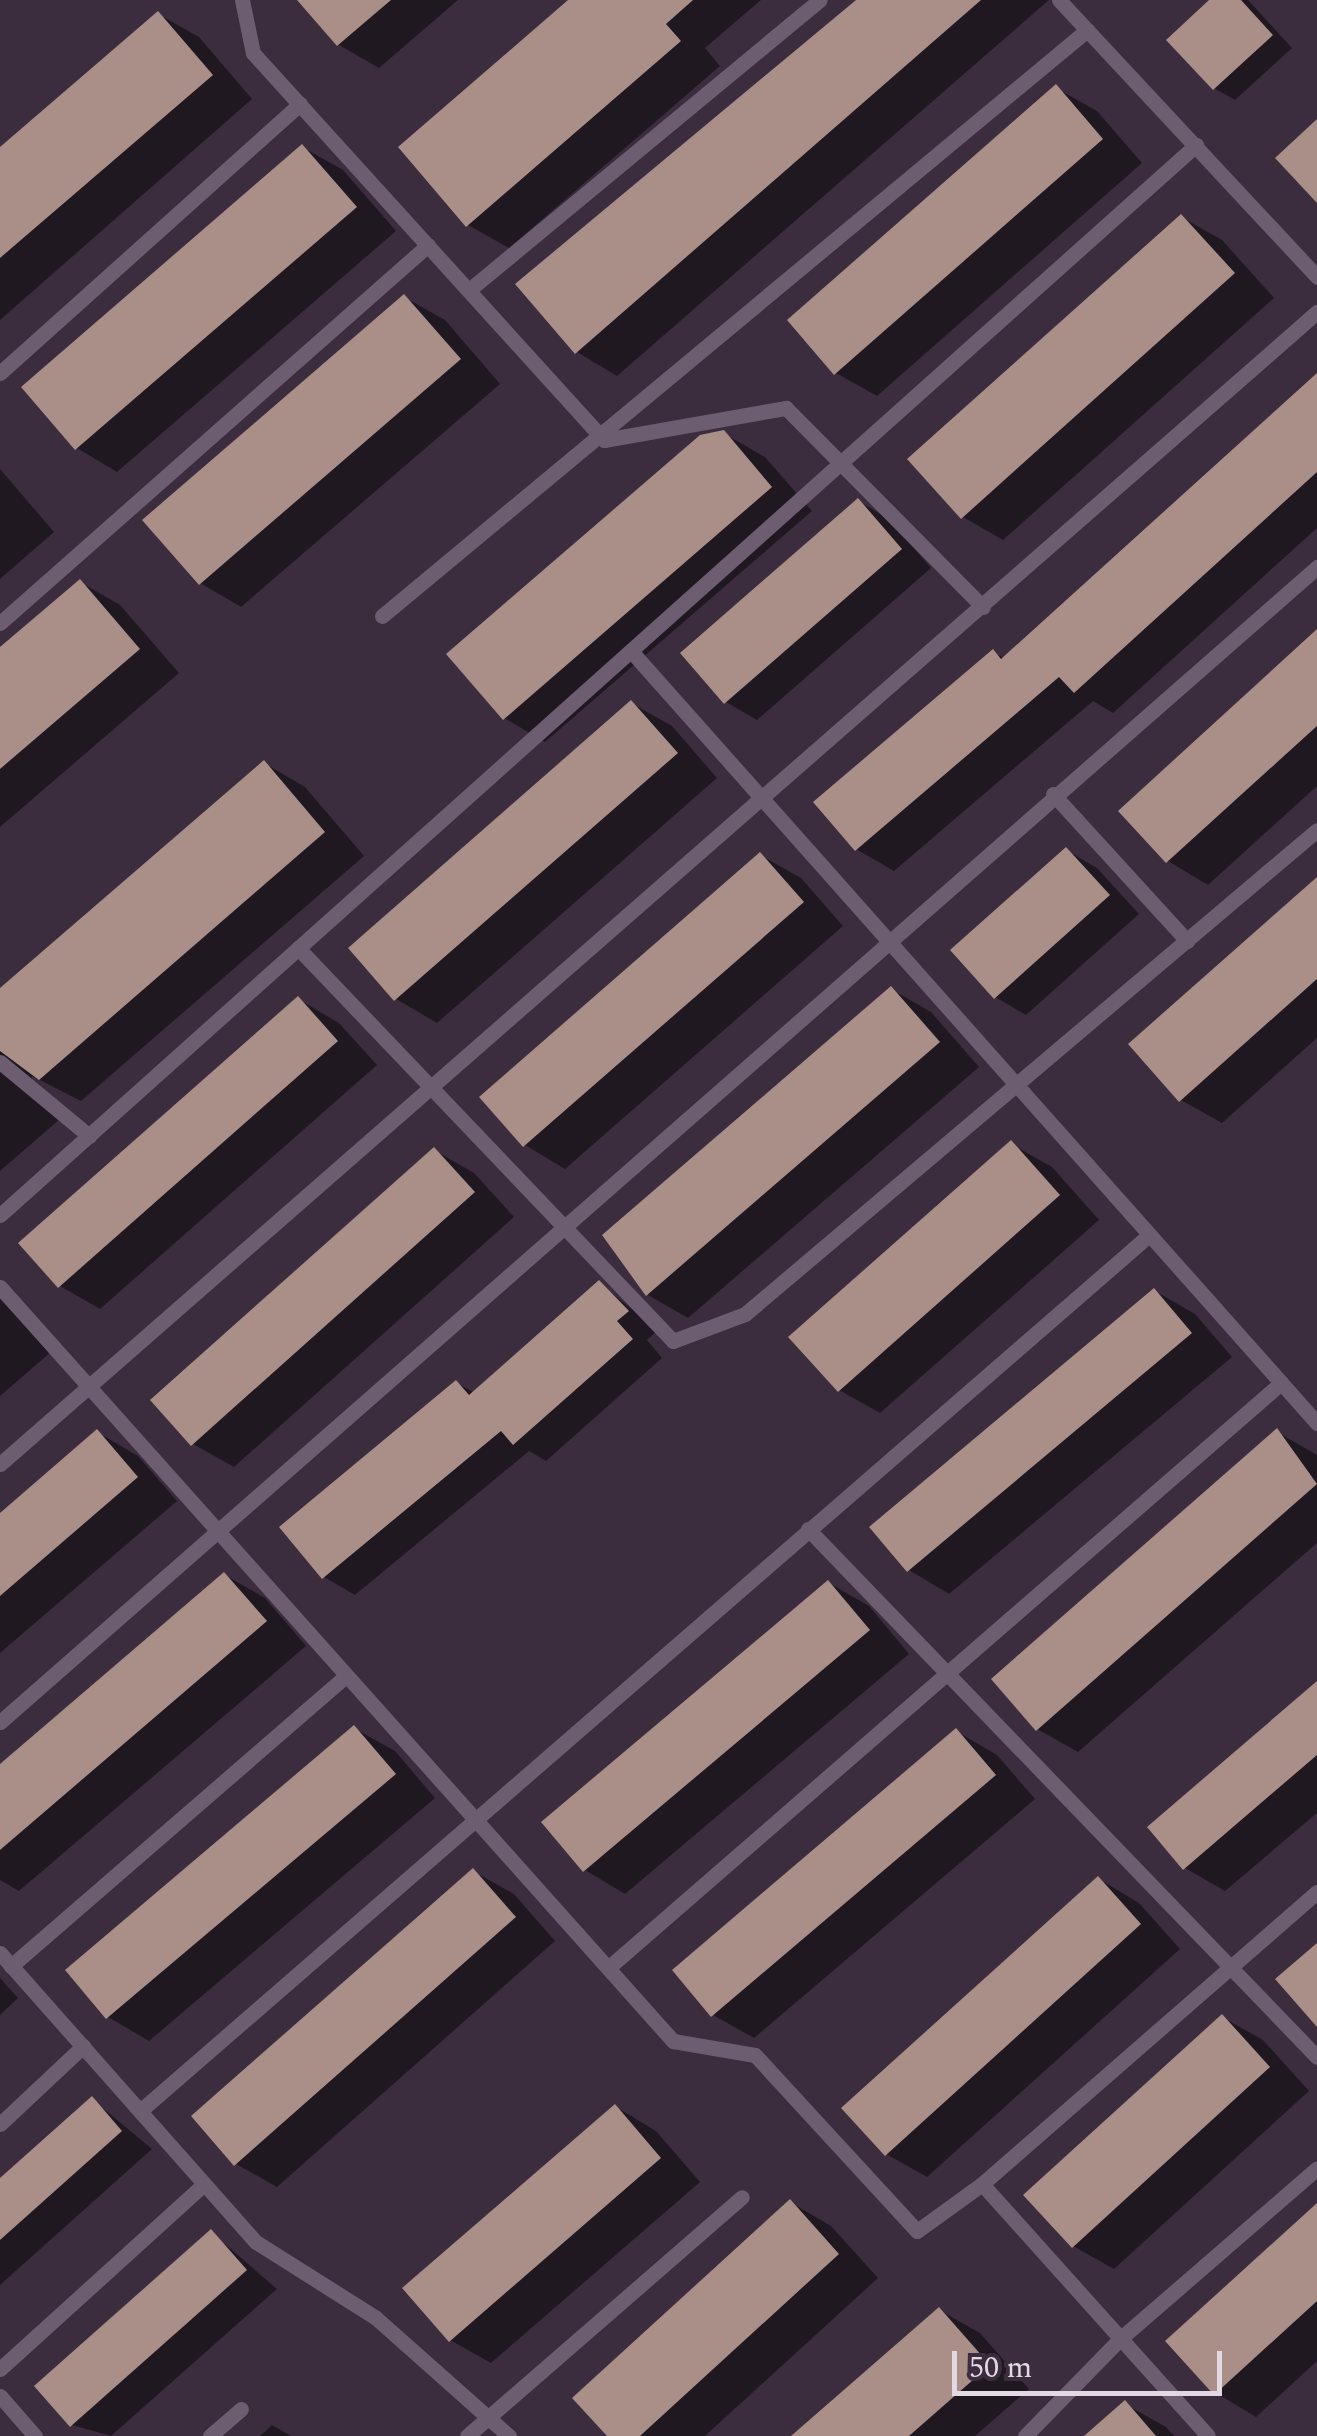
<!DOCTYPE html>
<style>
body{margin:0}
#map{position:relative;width:1317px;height:2436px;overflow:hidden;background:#3b2d3e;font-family:Spectral,serif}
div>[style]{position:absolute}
.shadow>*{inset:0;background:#0007}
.building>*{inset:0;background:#aa8e88}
.service>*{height:15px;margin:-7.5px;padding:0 7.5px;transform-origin:7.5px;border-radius:7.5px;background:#6c5d70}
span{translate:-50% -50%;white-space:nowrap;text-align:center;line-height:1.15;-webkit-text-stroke:10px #3b2d3e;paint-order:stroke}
.scale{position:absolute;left:952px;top:2351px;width:270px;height:45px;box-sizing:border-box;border:5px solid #e2d9e4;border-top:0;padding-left:12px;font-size:30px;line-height:35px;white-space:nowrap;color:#e2d9e4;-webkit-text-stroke:8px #3b2d3e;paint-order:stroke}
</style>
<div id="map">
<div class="shadow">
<i style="clip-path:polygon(300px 0,458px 0,379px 68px,339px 45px)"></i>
<i style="clip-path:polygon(570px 0,761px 0,705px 48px,720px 66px,509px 248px,468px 225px)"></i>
<i style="clip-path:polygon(859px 0,1049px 0,617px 376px,577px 352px,519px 284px)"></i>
<i style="clip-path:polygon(1213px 0,1248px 0,1292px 48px,1235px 100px,1214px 88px)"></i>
<i style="clip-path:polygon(158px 14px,199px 37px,252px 99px,0 320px,0 155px)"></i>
<i style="clip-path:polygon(1056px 88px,1097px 111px,1142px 163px,877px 396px,836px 373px)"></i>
<i style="clip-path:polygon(302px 147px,343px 170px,396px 231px,117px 472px,77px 448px)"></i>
<i style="clip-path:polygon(1181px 217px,1222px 240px,1274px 298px,1003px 540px,963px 517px)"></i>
<i style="clip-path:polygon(404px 297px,445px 320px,500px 384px,241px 607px,200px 583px)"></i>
<i style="clip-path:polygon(1317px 376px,1317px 528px,1113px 713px,1093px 701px,894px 871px,856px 849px,993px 652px,1005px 659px)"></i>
<i style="clip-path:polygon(723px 433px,765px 457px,812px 511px,545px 742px,504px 718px)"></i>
<i style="clip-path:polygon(0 469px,54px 532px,0 579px)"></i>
<i style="clip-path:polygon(858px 501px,889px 519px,931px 568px,757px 720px,726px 702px)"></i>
<i style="clip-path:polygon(80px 582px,120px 605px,179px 673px,0 827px,0 651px)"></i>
<i style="clip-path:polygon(1317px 633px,1317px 786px,1208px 885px,1168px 861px)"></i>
<i style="clip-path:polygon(631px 703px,672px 726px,717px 778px,437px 1023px,396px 999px,351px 948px)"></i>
<i style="clip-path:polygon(264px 763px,305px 787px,364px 856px,81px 1101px,32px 1076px,32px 1096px,60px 1119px,0 1171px,0 992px)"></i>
<i style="clip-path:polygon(1066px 850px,1097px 868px,1139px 914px,1026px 1015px,995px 997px)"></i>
<i style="clip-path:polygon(760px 855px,801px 878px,843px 926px,565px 1169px,525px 1145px)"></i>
<i style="clip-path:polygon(1317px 881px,1317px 1038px,1222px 1123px,1181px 1100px)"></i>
<i style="clip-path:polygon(891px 989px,931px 1012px,979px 1067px,688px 1318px,648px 1295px,606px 1235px)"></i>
<i style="clip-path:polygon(298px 999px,339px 1023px,377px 1065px,100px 1309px,60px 1286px)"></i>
<i style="clip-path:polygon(1011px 1144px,1052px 1167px,1099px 1220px,880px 1413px,839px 1390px)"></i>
<i style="clip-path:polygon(434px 1150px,474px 1173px,514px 1217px,234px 1467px,193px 1444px)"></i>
<i style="clip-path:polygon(599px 1283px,658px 1330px,647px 1340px,662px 1358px,546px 1461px,529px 1451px,355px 1595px,324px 1577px,283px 1528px,457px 1383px,475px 1393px)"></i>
<i style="clip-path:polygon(1155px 1291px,1195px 1314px,1232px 1357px,949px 1594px,909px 1570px)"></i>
<i style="clip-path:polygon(0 1299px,51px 1352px,0 1396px)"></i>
<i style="clip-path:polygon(97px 1432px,138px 1456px,177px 1501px,0 1653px,0 1516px)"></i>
<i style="clip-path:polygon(1277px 1432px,1317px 1455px,1317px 1543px,1078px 1752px,1037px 1729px)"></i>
<i style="clip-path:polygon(225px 1575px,265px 1598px,306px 1646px,19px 1891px,0 1880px,0 1767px)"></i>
<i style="clip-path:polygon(829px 1583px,869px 1606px,909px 1654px,625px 1894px,585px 1870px)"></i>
<i style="clip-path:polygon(1317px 1685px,1317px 1813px,1225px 1891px,1185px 1868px)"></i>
<i style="clip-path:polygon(354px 1728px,395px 1751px,435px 1798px,149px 2041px,108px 2017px,68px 1970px)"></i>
<i style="clip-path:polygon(956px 1731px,997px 1755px,1035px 1799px,754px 2038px,713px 2015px)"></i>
<i style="clip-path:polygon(473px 1871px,514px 1894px,555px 1941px,277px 2187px,236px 2164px)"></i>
<i style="clip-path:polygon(1099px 1879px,1139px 1903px,1180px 1949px,927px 2177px,886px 2154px)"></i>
<i style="clip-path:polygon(0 1978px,18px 1998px,0 2015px)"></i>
<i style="clip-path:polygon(1222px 2017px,1263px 2040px,1309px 2091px,1114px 2269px,1073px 2246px)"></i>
<i style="clip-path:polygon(92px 2099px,152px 2149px,0 2285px,0 2181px)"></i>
<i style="clip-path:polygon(616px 2107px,656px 2131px,700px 2182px,491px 2363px,450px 2340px)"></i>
<i style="clip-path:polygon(790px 2202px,831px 2226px,878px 2278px,705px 2436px,610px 2436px)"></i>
<i style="clip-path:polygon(1317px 2206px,1317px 2361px,1256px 2417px,1216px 2393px)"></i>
<i style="clip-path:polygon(211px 2232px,277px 2289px,111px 2436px,72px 2425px,37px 2386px)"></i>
<i style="clip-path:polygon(939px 2310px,980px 2333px,1029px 2389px,975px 2436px,795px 2436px)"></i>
<i style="clip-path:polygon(1125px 2404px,1166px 2427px,1174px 2436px,1088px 2436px)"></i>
<i style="clip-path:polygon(272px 2425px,291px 2436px,260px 2436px)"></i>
</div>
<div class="building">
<i style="clip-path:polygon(297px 0,391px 0,337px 46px)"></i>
<i style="clip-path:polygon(568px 0,693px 0,666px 24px,681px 41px,466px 227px,398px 147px)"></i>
<i style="clip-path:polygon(856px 0,981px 0,575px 354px,515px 284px)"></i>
<i style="clip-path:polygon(1209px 0,1241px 0,1273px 35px,1213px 90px,1166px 40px)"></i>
<i style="clip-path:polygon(158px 11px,213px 75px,0 258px,0 147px)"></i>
<i style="clip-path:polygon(1056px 84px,1103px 139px,834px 375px,787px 320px)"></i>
<i style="clip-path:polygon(1317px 119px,1317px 203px,1275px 158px)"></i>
<i style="clip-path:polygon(302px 144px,357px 207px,75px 450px,21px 387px)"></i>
<i style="clip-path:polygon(1181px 214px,1235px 273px,961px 519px,907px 459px)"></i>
<i style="clip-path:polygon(404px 294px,461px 359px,199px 585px,142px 520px)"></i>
<i style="clip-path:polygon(1317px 373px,1317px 472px,1074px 693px,1059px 677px,855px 851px,813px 802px,993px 649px,1001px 659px)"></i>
<i style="clip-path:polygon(724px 430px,772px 487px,503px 720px,446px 654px,700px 435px)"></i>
<i style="clip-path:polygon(858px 498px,902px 549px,724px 704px,680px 653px)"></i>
<i style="clip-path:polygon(80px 579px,140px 649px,0 769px,0 647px)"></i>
<i style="clip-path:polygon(1317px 629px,1317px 726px,1166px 863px,1118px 811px)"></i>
<i style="clip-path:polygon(631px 700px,678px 753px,394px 1001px,348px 948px)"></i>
<i style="clip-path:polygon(264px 760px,325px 832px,39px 1080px,0 1051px,0 988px)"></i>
<i style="clip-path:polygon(1066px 847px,1110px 895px,994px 999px,950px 950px)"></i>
<i style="clip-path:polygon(760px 852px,804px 902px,523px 1147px,479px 1097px)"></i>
<i style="clip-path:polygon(1317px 877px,1317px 979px,1179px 1102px,1128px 1044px)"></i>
<i style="clip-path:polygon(891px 986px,940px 1042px,646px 1296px,602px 1235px)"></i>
<i style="clip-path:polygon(298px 996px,338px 1041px,58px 1288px,18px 1243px)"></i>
<i style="clip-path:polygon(1011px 1140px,1060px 1195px,838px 1392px,788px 1337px)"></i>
<i style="clip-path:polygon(434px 1147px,475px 1192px,191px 1446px,150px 1400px)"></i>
<i style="clip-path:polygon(599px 1280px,629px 1311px,617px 1321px,633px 1339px,513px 1445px,501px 1431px,322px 1579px,279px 1527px,456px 1380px,469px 1395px)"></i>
<i style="clip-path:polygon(1154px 1288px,1192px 1333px,907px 1572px,869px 1527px)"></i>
<i style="clip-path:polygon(1277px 1428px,1317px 1484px,1036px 1731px,991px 1679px)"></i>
<i style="clip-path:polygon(97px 1429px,138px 1477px,0 1596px,0 1513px)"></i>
<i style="clip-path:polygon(224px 1572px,267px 1621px,0 1850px,0 1764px)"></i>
<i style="clip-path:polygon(828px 1580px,870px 1630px,583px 1872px,541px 1822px)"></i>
<i style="clip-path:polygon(1317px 1681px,1317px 1755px,1183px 1870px,1147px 1827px)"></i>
<i style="clip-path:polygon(354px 1725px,396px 1774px,106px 2019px,65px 1970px)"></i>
<i style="clip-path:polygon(956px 1728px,996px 1775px,711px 2017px,672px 1970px)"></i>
<i style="clip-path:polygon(473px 1868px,516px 1917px,234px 2166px,191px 2116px)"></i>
<i style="clip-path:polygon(1098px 1876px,1141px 1924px,885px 2156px,841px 2108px)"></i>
<i style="clip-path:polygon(1317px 1943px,1317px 2027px,1275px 1979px)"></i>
<i style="clip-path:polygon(1222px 2014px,1270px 2067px,1072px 2248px,1023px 2195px)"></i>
<i style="clip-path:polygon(92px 2096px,122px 2131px,0 2240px,0 2178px)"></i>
<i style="clip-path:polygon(615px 2104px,661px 2158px,449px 2342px,402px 2288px)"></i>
<i style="clip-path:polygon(790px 2199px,839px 2254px,640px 2436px,607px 2436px,572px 2398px)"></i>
<i style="clip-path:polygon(1317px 2203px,1317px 2301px,1214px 2395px,1165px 2341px)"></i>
<i style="clip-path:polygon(211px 2229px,247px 2270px,70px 2427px,34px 2386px)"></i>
<i style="clip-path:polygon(939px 2307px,990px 2365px,909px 2436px,791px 2436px)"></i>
<i style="clip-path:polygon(1125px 2400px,1156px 2436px,1084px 2436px)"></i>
</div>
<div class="service">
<i style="left:242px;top:0;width:54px;rotate:78.3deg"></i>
<i style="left:253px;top:53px;width:522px;rotate:47.79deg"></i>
<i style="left:604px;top:440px;width:185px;rotate:-10deg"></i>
<i style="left:786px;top:408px;width:280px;rotate:45.3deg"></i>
<i style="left:1059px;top:0;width:379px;rotate:47deg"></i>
<i style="left:469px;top:290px;width:455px;rotate:-39.6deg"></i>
<i style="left:0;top:373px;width:403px;rotate:-41.9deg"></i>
<i style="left:382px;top:616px;width:917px;rotate:-39.73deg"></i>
<i style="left:0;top:623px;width:571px;rotate:-41.45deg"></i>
<i style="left:631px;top:651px;width:1033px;rotate:48.38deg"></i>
<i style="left:1053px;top:794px;width:199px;rotate:47.6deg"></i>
<i style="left:298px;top:948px;width:543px;rotate:46.34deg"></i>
<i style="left:673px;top:1341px;width:77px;rotate:-20.6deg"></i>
<i style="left:745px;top:1314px;width:749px;rotate:-40.24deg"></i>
<i style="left:0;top:1062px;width:116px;rotate:39.7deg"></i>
<i style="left:0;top:1215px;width:1605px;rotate:-41.82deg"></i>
<i style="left:0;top:1287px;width:1011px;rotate:48.25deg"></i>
<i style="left:673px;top:2041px;width:83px;rotate:9.7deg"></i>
<i style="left:755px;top:2055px;width:239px;rotate:47.4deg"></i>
<i style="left:917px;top:2231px;width:80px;rotate:-35.9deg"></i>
<i style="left:982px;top:2184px;width:338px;rotate:48.1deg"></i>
<i style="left:0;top:1464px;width:1750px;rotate:-41.18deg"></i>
<i style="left:808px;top:1529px;width:733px;rotate:46.05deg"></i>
<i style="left:0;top:1722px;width:1752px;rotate:-41.25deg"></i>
<i style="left:0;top:1953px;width:386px;rotate:48.5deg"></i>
<i style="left:256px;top:2242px;width:142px;rotate:32.3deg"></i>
<i style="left:376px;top:2318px;width:178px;rotate:41.6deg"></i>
<i style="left:11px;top:1966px;width:443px;rotate:-40.9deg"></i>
<i style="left:608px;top:1968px;width:892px;rotate:-41deg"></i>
<i style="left:140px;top:2111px;width:1336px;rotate:-40.96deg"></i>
<i style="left:0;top:2124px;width:114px;rotate:-43.2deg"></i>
<i style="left:982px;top:2184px;width:444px;rotate:-41.1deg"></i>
<i style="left:0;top:2369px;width:275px;rotate:-42.2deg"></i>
<i style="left:0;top:2396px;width:53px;rotate:48.8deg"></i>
<i style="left:210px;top:2436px;width:41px;rotate:-41.1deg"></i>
<i style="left:467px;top:2436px;width:364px;rotate:-41deg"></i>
<i style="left:1025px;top:2436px;width:137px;rotate:-45.6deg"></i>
<i style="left:1121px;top:2338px;width:259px;rotate:-40.9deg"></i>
</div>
<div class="scale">50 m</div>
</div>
